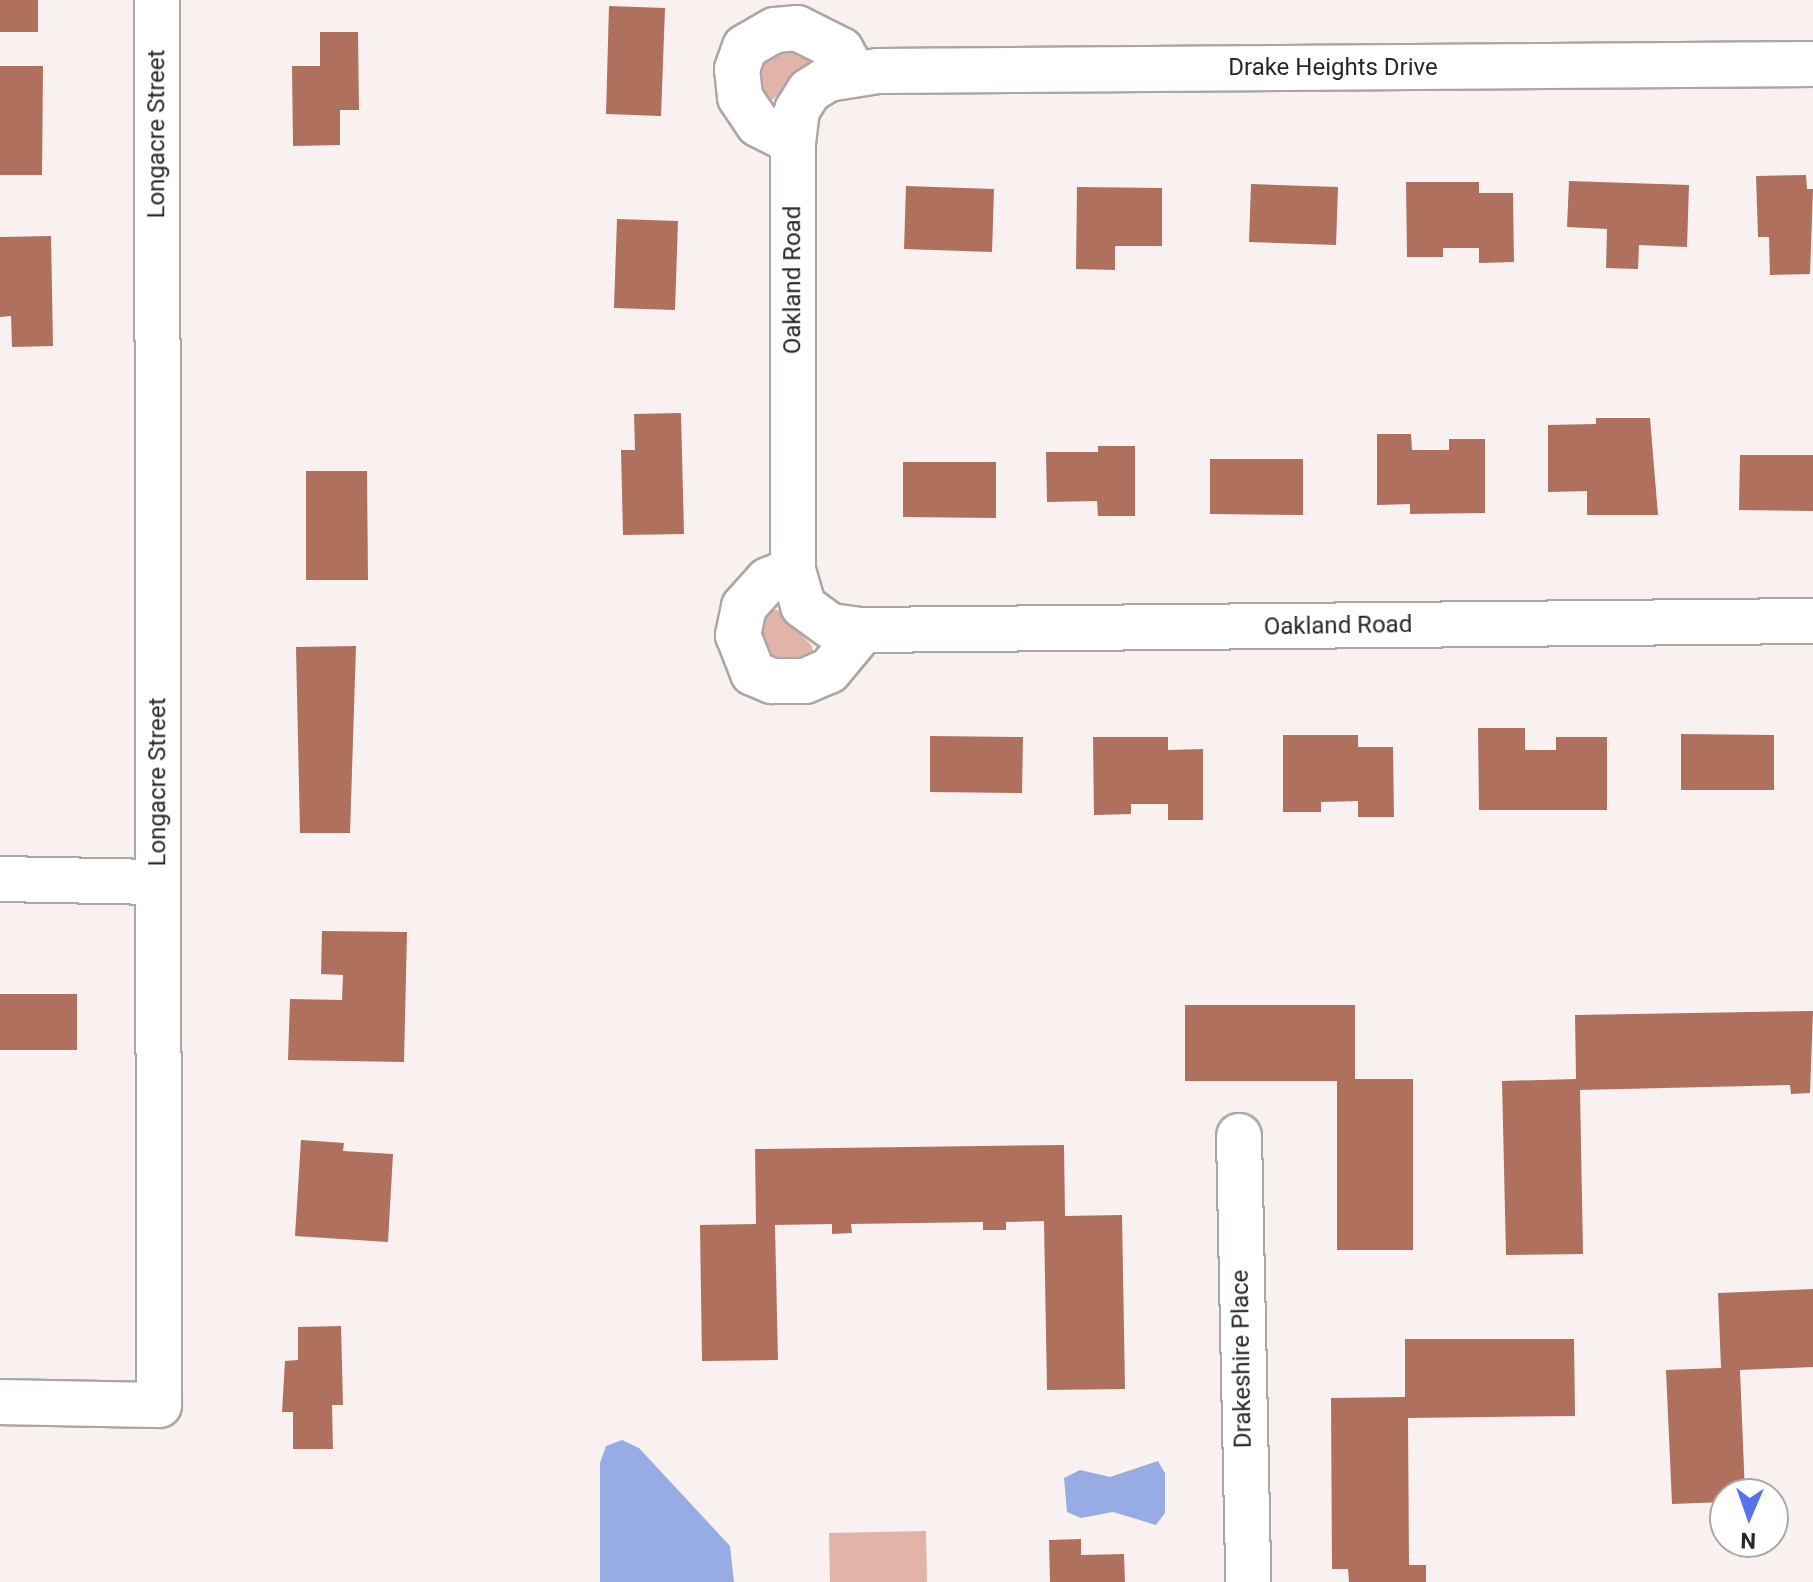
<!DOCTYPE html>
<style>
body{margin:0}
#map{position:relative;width:1813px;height:1582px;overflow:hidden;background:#f8f1ef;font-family:Roboto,sans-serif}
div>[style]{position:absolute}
.green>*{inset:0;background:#e1b4a7}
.water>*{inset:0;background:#97ace5}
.building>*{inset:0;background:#af705d}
.roads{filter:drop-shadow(2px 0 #aca6a4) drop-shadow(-2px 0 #aca6a4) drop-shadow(0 2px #aca6a4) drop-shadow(0 -2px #aca6a4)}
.minor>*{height:44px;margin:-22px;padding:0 22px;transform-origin:22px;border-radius:22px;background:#fff}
span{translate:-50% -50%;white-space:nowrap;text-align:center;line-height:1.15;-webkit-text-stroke:6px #fff;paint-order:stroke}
.street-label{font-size:24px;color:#2a2726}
.north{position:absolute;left:1709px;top:1478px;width:80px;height:80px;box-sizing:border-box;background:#fff;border:2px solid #aaa9a8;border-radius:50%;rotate:182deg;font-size:22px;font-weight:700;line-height:32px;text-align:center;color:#2a2726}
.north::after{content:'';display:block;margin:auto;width:28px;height:36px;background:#5574e9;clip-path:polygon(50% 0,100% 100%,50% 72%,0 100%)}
</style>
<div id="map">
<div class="green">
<i style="clip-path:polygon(784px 44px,813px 59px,812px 64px,772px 100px,761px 88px,759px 67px,763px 57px)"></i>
<i style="clip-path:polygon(769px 610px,778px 610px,812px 646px,814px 657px,786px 665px,767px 655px,760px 636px)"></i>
<i style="clip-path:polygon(926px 1531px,927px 1582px,830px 1582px,829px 1533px)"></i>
</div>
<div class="water">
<i style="clip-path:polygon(622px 1440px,639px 1448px,730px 1546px,734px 1582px,600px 1582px,600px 1463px,606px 1446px)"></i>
<i style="clip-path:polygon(1158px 1461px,1165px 1473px,1165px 1513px,1156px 1525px,1113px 1512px,1081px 1518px,1067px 1512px,1064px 1478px,1080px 1470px,1110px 1477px)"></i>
</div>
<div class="building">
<i style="clip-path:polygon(0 0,38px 0,38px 32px,0 32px)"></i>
<i style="clip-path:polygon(609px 6px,665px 8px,661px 116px,606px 114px)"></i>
<i style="clip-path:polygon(320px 32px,358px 32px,359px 110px,340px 110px,340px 145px,293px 146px,292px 66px,320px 66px)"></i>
<i style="clip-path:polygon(0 66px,43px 66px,42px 175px,0 175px)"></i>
<i style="clip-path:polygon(1806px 175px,1807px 189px,1813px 189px,1810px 274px,1770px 275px,1769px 237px,1758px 237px,1756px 176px)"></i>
<i style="clip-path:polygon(1569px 181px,1689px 185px,1687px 247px,1639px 245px,1638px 269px,1606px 268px,1607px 229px,1567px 227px)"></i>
<i style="clip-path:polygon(1406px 182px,1479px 182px,1479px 193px,1513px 193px,1514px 262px,1479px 263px,1479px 248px,1443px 248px,1443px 257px,1407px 257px)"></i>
<i style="clip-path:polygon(1251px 184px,1338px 187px,1336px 245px,1249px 242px)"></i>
<i style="clip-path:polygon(906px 186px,994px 189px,992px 252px,904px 249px)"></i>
<i style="clip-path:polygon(1077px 187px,1162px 188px,1162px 246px,1115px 246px,1115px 270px,1076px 269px)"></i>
<i style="clip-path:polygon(617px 219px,678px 221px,675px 310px,614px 308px)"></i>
<i style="clip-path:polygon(51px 236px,53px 346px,12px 347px,11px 316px,0 317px,0 237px)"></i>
<i style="clip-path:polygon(681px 413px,684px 534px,623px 535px,621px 450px,635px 450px,634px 414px)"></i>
<i style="clip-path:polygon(1596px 418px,1650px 418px,1658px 515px,1587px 515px,1587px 491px,1548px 492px,1548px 425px,1596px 424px)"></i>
<i style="clip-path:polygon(1377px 434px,1411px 434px,1412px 450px,1449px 450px,1449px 439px,1485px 439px,1485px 513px,1410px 514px,1410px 504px,1377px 505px)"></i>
<i style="clip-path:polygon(1098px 446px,1135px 446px,1135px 516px,1098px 516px,1097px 501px,1047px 502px,1046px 452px,1098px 452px)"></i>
<i style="clip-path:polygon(1740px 455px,1813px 455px,1813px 511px,1739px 510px)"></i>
<i style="clip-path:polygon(1210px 459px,1303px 459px,1303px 515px,1210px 514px)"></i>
<i style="clip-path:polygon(903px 462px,996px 462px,996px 518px,903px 517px)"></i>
<i style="clip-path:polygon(306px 471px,367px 471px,368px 580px,306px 580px)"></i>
<i style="clip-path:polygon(356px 646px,350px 833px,300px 833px,296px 647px)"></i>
<i style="clip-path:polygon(1478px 728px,1525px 728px,1525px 750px,1556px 750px,1556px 737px,1607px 737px,1607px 810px,1479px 810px)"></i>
<i style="clip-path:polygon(1681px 734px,1774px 735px,1774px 790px,1681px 790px)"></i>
<i style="clip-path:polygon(1283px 735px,1358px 735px,1358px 747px,1393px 747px,1394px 817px,1358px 817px,1358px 801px,1321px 802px,1321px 812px,1283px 812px)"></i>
<i style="clip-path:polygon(930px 736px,1023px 737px,1022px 793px,930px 792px)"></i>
<i style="clip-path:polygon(1093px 737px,1168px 737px,1168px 750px,1203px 749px,1203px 820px,1168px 820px,1168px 804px,1131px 804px,1131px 814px,1094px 815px)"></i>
<i style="clip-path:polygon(322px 931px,407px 932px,404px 1062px,288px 1060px,290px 999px,342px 1000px,343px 975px,321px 974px)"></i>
<i style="clip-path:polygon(0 994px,77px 994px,77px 1050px,0 1050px)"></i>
<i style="clip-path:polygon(1185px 1005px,1355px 1005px,1355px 1079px,1413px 1079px,1413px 1250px,1337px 1250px,1337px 1081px,1185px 1081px)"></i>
<i style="clip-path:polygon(1813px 1011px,1810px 1093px,1791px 1094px,1790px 1085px,1580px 1090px,1583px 1254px,1506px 1255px,1502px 1081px,1576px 1079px,1575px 1015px)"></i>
<i style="clip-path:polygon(301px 1140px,344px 1143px,343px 1151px,393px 1154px,388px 1242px,295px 1236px)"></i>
<i style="clip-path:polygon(1064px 1145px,1065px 1216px,1122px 1215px,1125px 1389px,1047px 1390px,1044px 1221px,1006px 1222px,1006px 1230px,983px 1230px,983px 1222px,851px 1224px,852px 1233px,832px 1234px,832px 1224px,775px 1225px,778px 1360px,702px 1361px,700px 1225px,756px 1224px,755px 1149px)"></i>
<i style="clip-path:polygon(1813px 1289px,1813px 1367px,1740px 1370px,1745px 1494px,1725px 1494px,1725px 1502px,1672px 1504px,1666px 1370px,1721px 1368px,1718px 1293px)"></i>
<i style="clip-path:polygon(341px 1326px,343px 1405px,332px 1405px,333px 1449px,293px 1449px,293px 1412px,282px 1412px,285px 1361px,298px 1360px,298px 1327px)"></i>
<i style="clip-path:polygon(1405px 1339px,1574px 1339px,1575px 1416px,1408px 1418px,1409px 1565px,1426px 1565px,1426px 1582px,1349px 1582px,1348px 1569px,1332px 1569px,1331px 1398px,1405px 1397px)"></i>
<i style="clip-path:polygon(1081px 1539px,1081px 1555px,1124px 1554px,1125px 1582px,1050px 1582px,1049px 1540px)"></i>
</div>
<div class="roads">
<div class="minor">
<i style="left:1813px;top:64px;width:935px;rotate:179.57deg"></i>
<i style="left:878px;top:71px;width:51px;rotate:170.9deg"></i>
<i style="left:828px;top:79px;width:22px;rotate:148deg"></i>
<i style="left:809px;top:91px;width:22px;rotate:122deg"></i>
<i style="left:797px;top:110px;width:32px;rotate:97deg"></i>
<i style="left:793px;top:142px;width:428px;rotate:90deg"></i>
<i style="left:793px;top:570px;width:37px;rotate:74deg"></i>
<i style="left:803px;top:606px;width:34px;rotate:36deg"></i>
<i style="left:831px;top:626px;width:28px;rotate:8deg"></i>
<i style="left:859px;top:630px;width:954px;rotate:-0.54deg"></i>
<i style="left:793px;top:142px;width:39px;rotate:-153deg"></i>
<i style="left:758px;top:124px;width:32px;rotate:-124deg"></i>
<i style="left:740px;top:97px;width:28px;rotate:-96deg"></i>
<i style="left:737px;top:69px;width:23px;rotate:-70deg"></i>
<i style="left:745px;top:47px;width:34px;rotate:-30deg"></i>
<i style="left:775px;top:30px;width:22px;rotate:-5deg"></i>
<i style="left:797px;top:28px;width:49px;rotate:26.6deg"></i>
<i style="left:841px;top:50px;width:25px;rotate:61deg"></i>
<i style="left:793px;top:570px;width:27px;rotate:158deg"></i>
<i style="left:768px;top:580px;width:36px;rotate:132deg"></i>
<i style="left:744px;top:607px;width:29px;rotate:102deg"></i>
<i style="left:738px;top:635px;width:41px;rotate:68.5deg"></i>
<i style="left:753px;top:673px;width:21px;rotate:23deg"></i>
<i style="left:772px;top:681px;width:33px"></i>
<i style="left:805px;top:681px;width:26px;rotate:-23deg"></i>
<i style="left:829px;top:671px;width:53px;rotate:-50.3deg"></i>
<i style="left:0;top:879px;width:158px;rotate:1.1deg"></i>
<i style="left:1239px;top:1136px;width:446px;rotate:88.8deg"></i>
<i style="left:0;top:1402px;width:159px;rotate:1.1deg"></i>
<i style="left:159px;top:1405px;width:1405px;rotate:-90.08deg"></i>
</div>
</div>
<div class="street-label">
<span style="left:1333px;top:68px">Drake Heights Drive</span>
<span style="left:157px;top:134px;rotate:-90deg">Longacre Street</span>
<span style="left:793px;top:280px;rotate:-90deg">Oakland Road</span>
<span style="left:1338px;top:626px;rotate:-1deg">Oakland Road</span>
<span style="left:158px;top:782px;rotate:-90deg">Longacre Street</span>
<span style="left:1242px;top:1359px;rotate:-91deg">Drakeshire Place</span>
</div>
<div class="north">N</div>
</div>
